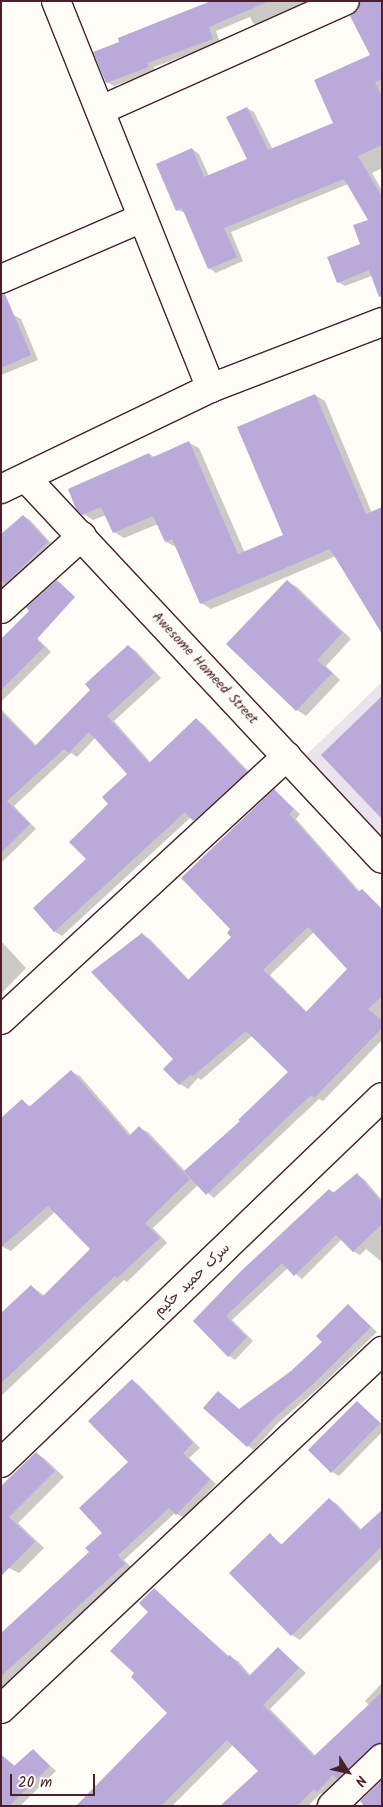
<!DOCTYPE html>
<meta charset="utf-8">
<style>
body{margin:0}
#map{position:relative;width:383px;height:1807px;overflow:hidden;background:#fdfcf7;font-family:Kalam,"Playpen Sans Arabic",sans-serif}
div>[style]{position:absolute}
.built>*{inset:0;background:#e9e3ee}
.shadow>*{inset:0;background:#0003}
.building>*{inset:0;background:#baaada}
.roads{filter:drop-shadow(1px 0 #4a1f2b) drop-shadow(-1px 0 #4a1f2b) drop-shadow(0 1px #4a1f2b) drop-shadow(0 -1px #4a1f2b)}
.minor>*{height:28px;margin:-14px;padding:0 14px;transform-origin:14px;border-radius:14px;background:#fdfcf7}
span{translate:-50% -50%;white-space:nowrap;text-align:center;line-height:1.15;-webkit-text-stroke:4px #fdfcf7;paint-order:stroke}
.street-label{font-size:14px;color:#4a1f2b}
.frame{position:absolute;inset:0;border:2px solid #4a1f2b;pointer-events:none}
.north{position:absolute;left:323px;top:1747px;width:50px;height:50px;-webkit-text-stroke:4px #fdfcf7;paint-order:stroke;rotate:125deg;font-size:14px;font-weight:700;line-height:20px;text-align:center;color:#4a1f2b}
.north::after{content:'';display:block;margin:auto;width:18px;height:22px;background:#4a1f2b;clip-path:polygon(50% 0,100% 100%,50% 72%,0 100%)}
.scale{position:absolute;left:10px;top:1774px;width:85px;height:22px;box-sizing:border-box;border:2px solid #4a1f2b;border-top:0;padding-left:6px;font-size:15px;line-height:18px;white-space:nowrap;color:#4a1f2b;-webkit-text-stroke:4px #fdfcf7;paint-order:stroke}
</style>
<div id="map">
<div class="built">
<i style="clip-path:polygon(382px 682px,382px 842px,298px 763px)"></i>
</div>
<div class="shadow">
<i style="clip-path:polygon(209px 1px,321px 1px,261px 27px,253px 23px,250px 17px,216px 31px,220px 43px,154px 67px,155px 71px,114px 86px,107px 82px,121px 43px,210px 3px)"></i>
<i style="clip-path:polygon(382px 10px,382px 168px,372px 173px,382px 190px,382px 272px,345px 286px,338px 282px,361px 245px,369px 220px,348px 184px,231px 232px,243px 261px,216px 273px,209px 268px,186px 213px,177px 210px,192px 149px,199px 154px,209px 176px,248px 160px,247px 108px,254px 112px,273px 150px,335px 124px,375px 54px)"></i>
<i style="clip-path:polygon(13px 315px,21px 319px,38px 360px,1px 375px,1px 320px)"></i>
<i style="clip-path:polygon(315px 395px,325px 401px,372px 513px,336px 556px,211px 609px,201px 603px,176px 547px,166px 542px,158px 524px,124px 538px,114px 532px,106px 515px,93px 520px,83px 514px,149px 454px,155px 457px,189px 443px,199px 448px,245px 553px,285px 536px)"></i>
<i style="clip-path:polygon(23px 516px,30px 520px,51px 543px,1px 591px,1px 534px,2px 535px)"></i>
<i style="clip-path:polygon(287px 581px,297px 587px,351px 639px,326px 666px,340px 680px,306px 716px,297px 710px,228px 644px)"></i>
<i style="clip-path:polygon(35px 636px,51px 652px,1px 702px,1px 655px)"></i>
<i style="clip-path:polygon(128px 646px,136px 651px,161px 678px,114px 721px,151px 763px,196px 720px,203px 724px,254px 777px,202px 825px,191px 817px,62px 936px,55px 932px,34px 908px,88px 859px,110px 804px,129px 774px,96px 737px,77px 757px,71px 753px,14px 806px,36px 829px,1px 863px,1px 709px,37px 746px,91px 690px)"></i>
<i style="clip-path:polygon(evenodd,274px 791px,300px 814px,296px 819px,376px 910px,382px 937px,382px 1040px,323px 1101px,319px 1099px,214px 1198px,198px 1185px,153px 1228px,167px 1243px,127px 1282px,124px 1280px,1px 1396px,1px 1314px,31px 1286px,45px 1296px,91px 1249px,55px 1212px,11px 1251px,1px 1246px,22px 1101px,31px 1107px,71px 1072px,80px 1076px,131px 1135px,139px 1128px,148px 1132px,186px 1172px,242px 1121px,290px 1072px,252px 1036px,201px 1080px,198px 1078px,188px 1089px,180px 1084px,165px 1069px,174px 1059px,143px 935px,150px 939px,189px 980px,233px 937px,232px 929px,274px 791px,314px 932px,349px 969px,307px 1012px,270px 975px,314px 932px)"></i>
<i style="clip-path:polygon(1px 941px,26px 968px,1px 994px)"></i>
<i style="clip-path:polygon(357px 1175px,364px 1179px,382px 1200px,382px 1262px,366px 1249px,360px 1255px,353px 1251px,342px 1239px,302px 1279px,288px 1268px,232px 1320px,253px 1341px,235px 1360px,229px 1356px,194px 1321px,330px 1190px,335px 1193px)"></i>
<i style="clip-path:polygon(348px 1305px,377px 1332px,320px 1387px,278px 1423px,254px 1450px,248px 1446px,218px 1392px,240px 1410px,292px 1372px,324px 1342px)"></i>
<i style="clip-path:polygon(132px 1381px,139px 1385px,200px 1448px,189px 1458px,216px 1484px,184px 1518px,175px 1513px,124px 1560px,132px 1568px,1px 1688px,1px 1636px,91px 1552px,104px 1533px,130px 1462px)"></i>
<i style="clip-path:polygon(357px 1402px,382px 1424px,382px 1432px,339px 1476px,332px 1472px)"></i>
<i style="clip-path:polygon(36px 1453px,45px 1459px,64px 1477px,18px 1523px,44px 1548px,19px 1573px,9px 1568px,1px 1488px)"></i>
<i style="clip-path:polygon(329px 1499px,337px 1504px,362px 1530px,382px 1511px,382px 1558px,300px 1640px,292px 1635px,231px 1573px,270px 1535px,283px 1545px)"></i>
<i style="clip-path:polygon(155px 1590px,230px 1657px,238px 1661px,251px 1676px,278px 1648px,306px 1673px,270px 1709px,316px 1756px,369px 1705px,365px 1701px,382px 1683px,382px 1750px,325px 1795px,321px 1793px,308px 1806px,222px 1806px,260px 1771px,233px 1745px,172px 1806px,76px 1806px,169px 1713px,136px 1672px)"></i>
<i style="clip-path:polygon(33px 1750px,56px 1771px,20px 1806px,1px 1806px,1px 1754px,16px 1767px)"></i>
</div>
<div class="building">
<i style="clip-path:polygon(211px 1px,269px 1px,209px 27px,213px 39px,147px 63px,149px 67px,106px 83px,93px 52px,119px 42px,118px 38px)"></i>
<i style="clip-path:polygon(360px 1px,382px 1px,382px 79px,375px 82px,382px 97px,382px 145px,358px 156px,382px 197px,382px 296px,379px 297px,369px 270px,337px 283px,327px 257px,360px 244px,353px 225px,368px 220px,344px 179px,224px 228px,237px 257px,208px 269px,182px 208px,176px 211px,156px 164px,192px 148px,204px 177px,247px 159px,226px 117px,247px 107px,268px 150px,333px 123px,314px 80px,370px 55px,350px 16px,358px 10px)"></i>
<i style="clip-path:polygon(1px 294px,5px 294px,31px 355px,1px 368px)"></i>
<i style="clip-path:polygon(315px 394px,366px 514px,382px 507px,382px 634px,330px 549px,200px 604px,172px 539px,165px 542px,153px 516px,113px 533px,101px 507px,82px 515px,76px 509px,68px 489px,149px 453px,151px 458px,189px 441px,238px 554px,283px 535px,237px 427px)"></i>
<i style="clip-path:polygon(23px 515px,48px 542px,5px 584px,1px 580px,1px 534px)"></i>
<i style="clip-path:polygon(57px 580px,75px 597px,37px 639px,44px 647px,1px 690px,1px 639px,29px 611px,26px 607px)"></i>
<i style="clip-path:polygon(287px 580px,342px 633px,317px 660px,332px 673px,296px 711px,226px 644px)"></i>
<i style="clip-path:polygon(128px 645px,154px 673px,107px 716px,149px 763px,196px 718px,247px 772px,193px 821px,185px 812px,54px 932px,33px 908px,86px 859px,69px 842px,108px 804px,102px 797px,127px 774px,89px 732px,69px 753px,64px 749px,7px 801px,30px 824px,1px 853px,1px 712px,35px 746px,90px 690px,85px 684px)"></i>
<i style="clip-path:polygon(382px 696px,382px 819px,321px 755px)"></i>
<i style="clip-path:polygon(evenodd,274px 789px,294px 809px,289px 814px,358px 892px,362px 889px,382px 909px,382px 996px,368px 1009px,382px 1021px,382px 1028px,314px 1098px,311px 1095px,206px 1195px,184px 1171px,240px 1121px,238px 1120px,288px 1072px,246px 1031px,193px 1076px,191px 1074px,179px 1085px,163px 1069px,173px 1059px,91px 972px,142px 933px,188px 980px,231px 937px,227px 933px,230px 929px,181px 878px,274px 789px,308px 927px,347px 969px,306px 1012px,263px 970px,308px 927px)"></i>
<i style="clip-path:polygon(71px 1070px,129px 1136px,139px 1126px,190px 1179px,145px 1223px,160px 1238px,117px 1278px,115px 1276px,1px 1383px,1px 1313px,31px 1285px,42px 1297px,90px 1249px,48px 1206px,1px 1247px,1px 1118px,22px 1099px,29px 1107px)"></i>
<i style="clip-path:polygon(357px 1173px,382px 1203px,382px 1224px,353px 1252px,336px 1235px,294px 1276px,282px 1263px,226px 1316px,247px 1337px,228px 1357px,193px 1321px,240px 1272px,329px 1189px,333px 1193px)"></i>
<i style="clip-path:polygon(348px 1304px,371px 1327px,313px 1384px,272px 1420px,247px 1447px,203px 1408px,218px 1391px,239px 1409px,291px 1371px,322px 1342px,316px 1336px)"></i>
<i style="clip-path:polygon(132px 1379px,193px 1443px,183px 1453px,210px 1480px,176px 1515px,169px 1508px,118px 1555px,125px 1564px,1px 1676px,1px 1633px,89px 1552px,85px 1548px,102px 1533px,79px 1508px,128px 1462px,88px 1421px)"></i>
<i style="clip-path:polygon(357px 1401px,380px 1423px,331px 1473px,308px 1450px)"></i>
<i style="clip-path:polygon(36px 1452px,55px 1471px,9px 1517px,35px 1542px,1px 1576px,1px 1486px)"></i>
<i style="clip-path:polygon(329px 1498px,360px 1530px,382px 1510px,382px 1546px,291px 1636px,229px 1573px,270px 1533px,281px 1545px)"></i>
<i style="clip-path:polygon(154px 1588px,228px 1657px,230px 1655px,249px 1676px,278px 1647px,299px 1668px,263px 1705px,314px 1756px,382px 1692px,382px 1743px,371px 1747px,337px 1779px,333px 1775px,317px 1792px,314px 1789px,297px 1806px,220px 1806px,258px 1771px,227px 1740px,161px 1806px,76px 1806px,167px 1713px,131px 1677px,134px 1673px,110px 1651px,148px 1612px,139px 1603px)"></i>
<i style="clip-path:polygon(33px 1749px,50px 1766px,9px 1806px,1px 1806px,1px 1755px,14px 1766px)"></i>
<i style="clip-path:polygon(382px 1780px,382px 1806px,364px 1806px,360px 1801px)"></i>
</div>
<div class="roads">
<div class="minor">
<i style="left:56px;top:1px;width:417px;rotate:68.2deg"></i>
<i style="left:101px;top:110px;width:267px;rotate:-24.1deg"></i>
<i style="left:1px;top:279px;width:154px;rotate:-23.4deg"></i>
<i style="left:26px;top:478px;width:521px;rotate:46.94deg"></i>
<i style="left:1px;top:489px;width:233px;rotate:-25.7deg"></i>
<i style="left:211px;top:388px;width:183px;rotate:-21.1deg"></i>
<i style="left:1px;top:609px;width:109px;rotate:-42deg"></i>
<i style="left:1px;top:1020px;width:389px;rotate:-42.7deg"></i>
<i style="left:1px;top:1463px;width:528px;rotate:-43.85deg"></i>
<i style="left:1px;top:1709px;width:523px;rotate:-43.22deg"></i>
<i style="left:332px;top:1806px;width:69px;rotate:-43.8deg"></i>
</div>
</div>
<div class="street-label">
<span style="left:205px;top:668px;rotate:47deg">Awesome Hameed Street</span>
<span style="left:192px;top:1280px;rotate:-44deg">سرک حمید حکیم</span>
</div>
<div class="frame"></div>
<div class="north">N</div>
<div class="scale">20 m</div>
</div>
